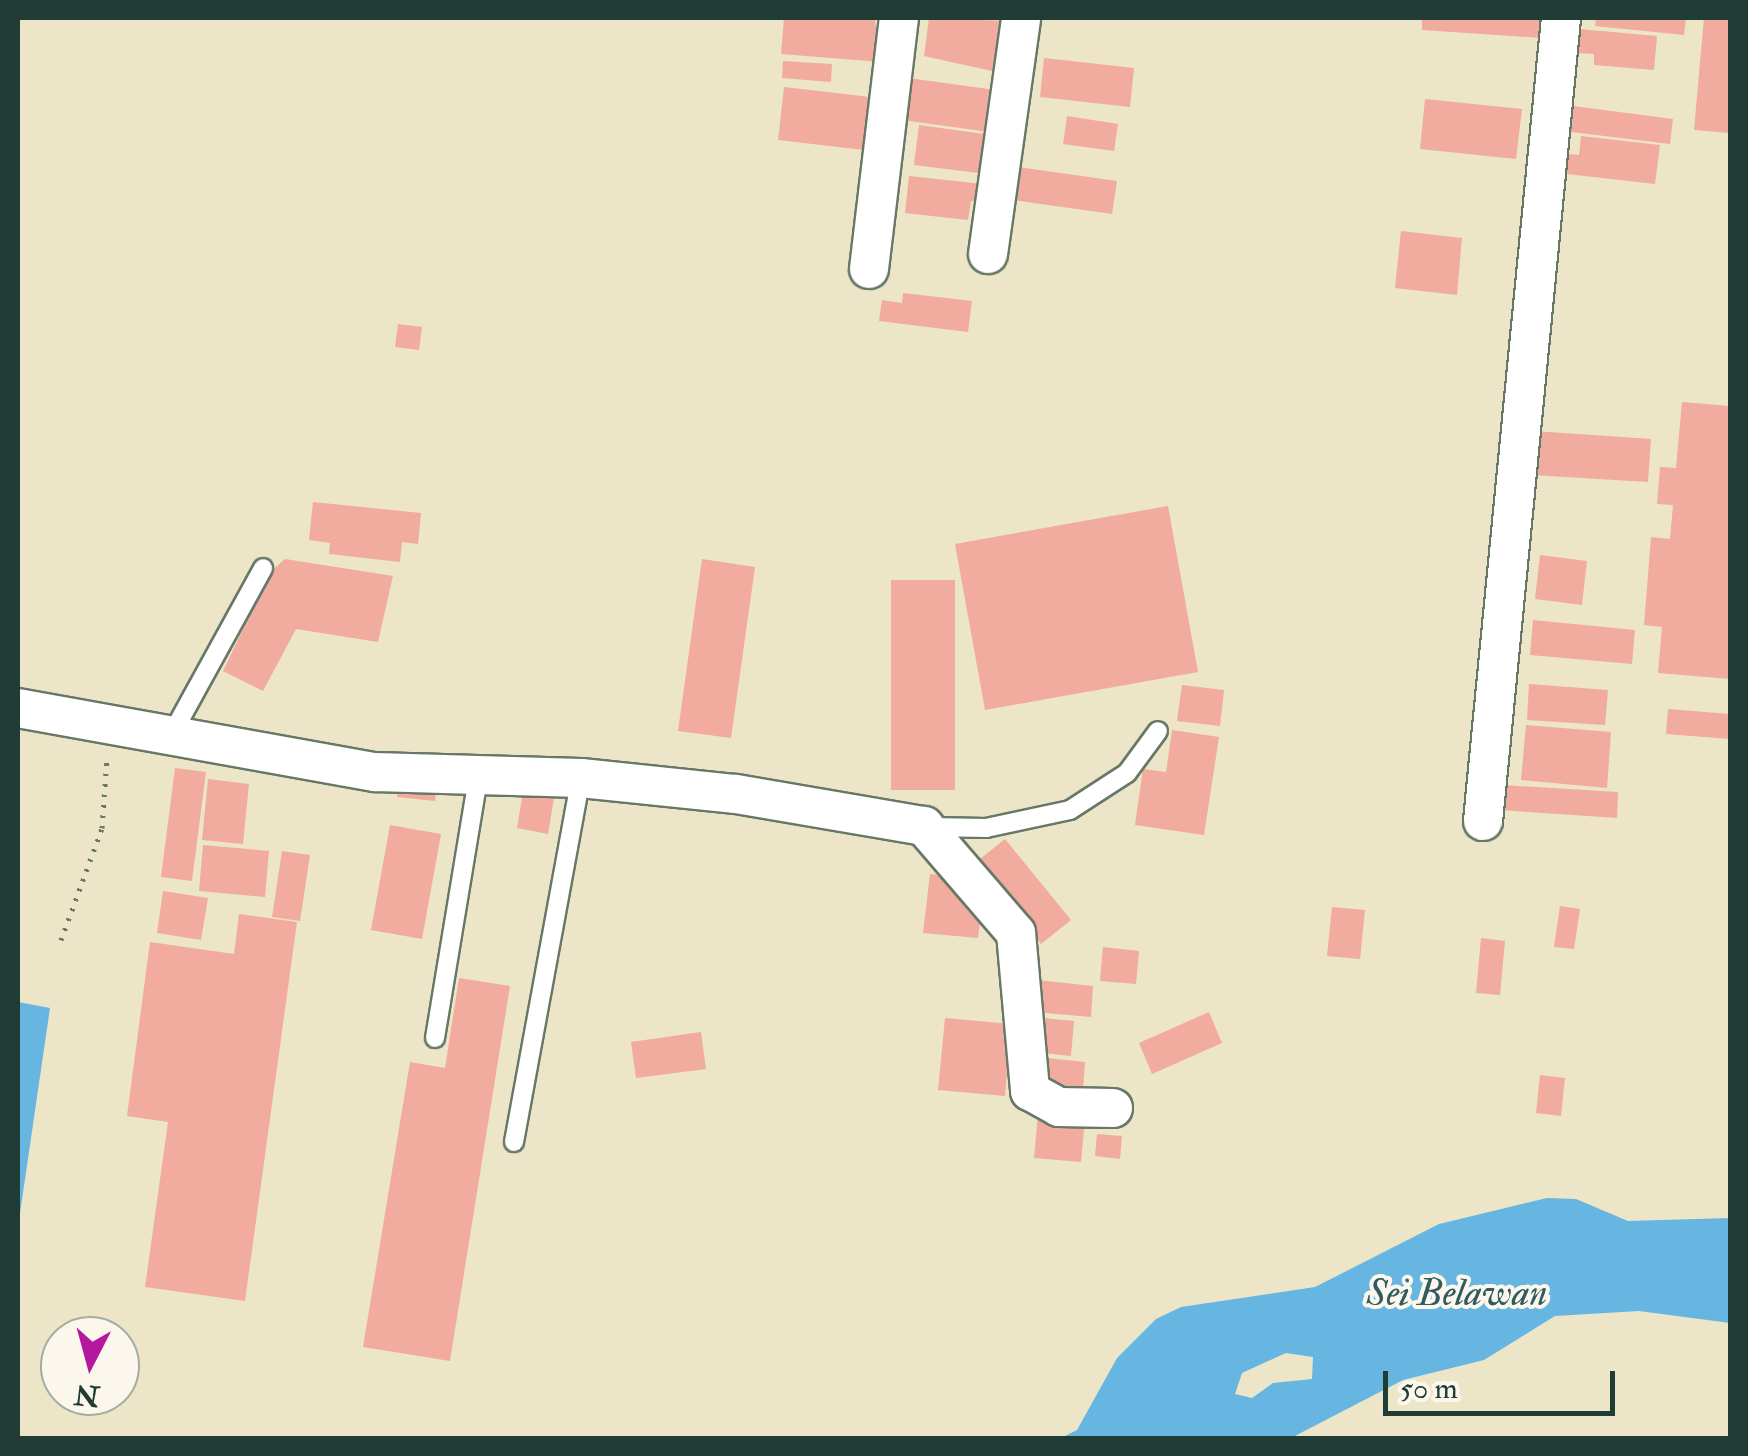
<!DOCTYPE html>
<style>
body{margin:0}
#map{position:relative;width:1748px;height:1456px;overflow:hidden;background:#ece5c7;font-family:"IM FELL Double Pica",serif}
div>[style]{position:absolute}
.water>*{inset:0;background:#67b6e1}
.building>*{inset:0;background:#f1ab9f}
.path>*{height:5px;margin-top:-2.5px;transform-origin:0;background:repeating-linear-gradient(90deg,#677867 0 2.5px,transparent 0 10.5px)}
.roads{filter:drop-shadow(2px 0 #677867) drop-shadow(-2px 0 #677867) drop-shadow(0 2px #677867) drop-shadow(0 -2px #677867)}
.lane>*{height:18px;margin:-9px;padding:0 9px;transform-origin:9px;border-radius:9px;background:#fff}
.street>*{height:38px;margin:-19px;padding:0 19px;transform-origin:19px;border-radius:19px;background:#fff}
span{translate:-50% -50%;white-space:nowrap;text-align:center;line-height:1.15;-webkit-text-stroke:8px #fbf7ec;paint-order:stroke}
.water-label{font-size:38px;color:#315b5f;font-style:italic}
.frame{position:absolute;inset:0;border:20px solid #1f3d34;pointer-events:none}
.north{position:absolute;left:40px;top:1316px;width:100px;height:100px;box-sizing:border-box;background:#fbf7ec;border:2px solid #a3ada2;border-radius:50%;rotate:186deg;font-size:28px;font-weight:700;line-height:40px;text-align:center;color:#1f3d34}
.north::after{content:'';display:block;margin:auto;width:35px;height:45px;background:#b5179e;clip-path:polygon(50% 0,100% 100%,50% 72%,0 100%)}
.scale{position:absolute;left:1383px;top:1371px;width:232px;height:45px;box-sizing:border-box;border:5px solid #1f3d34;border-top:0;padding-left:12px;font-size:30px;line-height:35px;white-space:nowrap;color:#1f3d34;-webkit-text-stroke:8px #fbf7ec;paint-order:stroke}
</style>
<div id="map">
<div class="water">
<i style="clip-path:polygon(18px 1002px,50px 1008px,18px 1227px)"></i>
<i style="clip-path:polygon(evenodd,1547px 1198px,1576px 1199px,1628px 1221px,1730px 1218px,1730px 1323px,1639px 1311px,1555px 1316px,1484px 1360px,1403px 1380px,1291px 1438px,1061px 1438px,1077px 1430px,1117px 1358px,1156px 1319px,1181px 1307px,1315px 1287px,1439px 1224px,1547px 1198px,1286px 1353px,1313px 1357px,1312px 1379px,1273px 1383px,1252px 1398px,1235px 1394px,1242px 1373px,1286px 1353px)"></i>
</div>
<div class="building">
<i style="clip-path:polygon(784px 18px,875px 20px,881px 62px,781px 54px)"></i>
<i style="clip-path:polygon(929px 18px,1007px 21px,1001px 73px,924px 56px)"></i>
<i style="clip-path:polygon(1422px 18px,1543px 18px,1542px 38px,1422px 30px)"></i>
<i style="clip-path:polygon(1596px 18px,1686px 18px,1684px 35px,1595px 26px)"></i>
<i style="clip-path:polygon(1704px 18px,1730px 18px,1730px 133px,1694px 130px)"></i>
<i style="clip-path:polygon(1579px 29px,1657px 36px,1654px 70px,1594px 65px,1594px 54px,1577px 53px)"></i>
<i style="clip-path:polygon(1044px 58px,1134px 68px,1130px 107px,1040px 97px)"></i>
<i style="clip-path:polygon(783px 61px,832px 64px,831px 82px,782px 78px)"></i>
<i style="clip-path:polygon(908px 78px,1003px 91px,997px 133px,902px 120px)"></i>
<i style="clip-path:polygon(784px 87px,870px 97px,869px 106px,877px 107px,864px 150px,778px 140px)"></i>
<i style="clip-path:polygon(1425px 99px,1522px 109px,1516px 159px,1420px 149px)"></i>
<i style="clip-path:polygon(1558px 104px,1673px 119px,1670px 144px,1555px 130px)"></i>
<i style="clip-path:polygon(1067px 116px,1118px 124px,1114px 151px,1063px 144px)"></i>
<i style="clip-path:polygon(919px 125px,998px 136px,986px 174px,914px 165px)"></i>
<i style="clip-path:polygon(1581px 136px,1660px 145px,1655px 184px,1558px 173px,1560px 153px,1579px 155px)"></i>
<i style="clip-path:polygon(1018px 167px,1117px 181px,1112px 214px,1013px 200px)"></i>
<i style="clip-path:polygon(909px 176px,992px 185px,990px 204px,971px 201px,968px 220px,905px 213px)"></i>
<i style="clip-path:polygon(1401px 231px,1462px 238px,1457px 295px,1395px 288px)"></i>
<i style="clip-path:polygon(903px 293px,972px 301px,968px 332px,879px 321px,882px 300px,902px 303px)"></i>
<i style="clip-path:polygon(398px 324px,422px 327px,419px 350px,395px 347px)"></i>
<i style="clip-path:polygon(1682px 402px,1730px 406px,1730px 679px,1658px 673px,1662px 627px,1644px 625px,1651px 537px,1670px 539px,1673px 505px,1657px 504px,1660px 467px,1676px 468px)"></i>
<i style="clip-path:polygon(1534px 431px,1651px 439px,1648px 482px,1532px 475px)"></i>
<i style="clip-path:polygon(313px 502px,421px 513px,418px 544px,402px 542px,400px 562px,329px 554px,330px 543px,309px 540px)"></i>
<i style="clip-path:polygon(1168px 506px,1198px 672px,985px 710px,955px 544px)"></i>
<i style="clip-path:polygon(1540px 555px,1587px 561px,1582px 605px,1535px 599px)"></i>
<i style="clip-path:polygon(285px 559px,393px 576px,378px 642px,296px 629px,263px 691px,223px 671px,271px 571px)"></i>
<i style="clip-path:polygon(702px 559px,755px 567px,731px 738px,678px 731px)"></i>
<i style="clip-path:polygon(891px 580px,955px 580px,955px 790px,891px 790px)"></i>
<i style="clip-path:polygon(1533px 620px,1635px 630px,1632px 664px,1530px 655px)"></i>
<i style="clip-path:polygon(1529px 684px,1608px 690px,1605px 725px,1527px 720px)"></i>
<i style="clip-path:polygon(1182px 685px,1224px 690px,1220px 726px,1177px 721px)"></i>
<i style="clip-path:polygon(1668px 709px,1730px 714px,1730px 739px,1666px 734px)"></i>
<i style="clip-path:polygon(1526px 725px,1611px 732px,1607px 788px,1521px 780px)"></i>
<i style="clip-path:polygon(1172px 730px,1219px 737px,1204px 835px,1135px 825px,1143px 769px,1166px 772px)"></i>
<i style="clip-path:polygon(175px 768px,206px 772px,192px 881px,161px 877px)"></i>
<i style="clip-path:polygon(399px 775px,438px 779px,435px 801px,397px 797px)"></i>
<i style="clip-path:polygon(208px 779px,249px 784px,243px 844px,202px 840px)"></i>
<i style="clip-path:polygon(1502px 785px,1618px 792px,1617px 818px,1500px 810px)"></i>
<i style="clip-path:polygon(524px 786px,555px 792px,548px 834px,517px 828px)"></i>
<i style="clip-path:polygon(390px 825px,441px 834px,422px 939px,371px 930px)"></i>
<i style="clip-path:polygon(1005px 839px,1071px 920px,1041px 944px,975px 863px)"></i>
<i style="clip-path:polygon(203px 845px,269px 851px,265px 897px,199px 891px)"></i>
<i style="clip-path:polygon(282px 851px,310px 855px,300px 921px,272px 917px)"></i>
<i style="clip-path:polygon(930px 874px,956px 877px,954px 893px,983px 897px,978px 938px,923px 933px)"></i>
<i style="clip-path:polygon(163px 891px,208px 898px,201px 940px,157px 933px)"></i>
<i style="clip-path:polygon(1560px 906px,1580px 909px,1574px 949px,1554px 947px)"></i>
<i style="clip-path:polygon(1332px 907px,1365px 910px,1360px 959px,1327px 956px)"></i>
<i style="clip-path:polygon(239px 914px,297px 922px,245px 1301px,145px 1287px,168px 1122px,127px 1116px,150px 942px,234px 954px)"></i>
<i style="clip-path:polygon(1481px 938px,1505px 941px,1500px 995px,1476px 993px)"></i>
<i style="clip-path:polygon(1103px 947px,1139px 951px,1136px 984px,1100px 981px)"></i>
<i style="clip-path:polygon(459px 978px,510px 986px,450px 1361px,363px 1347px,410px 1062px,445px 1068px)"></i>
<i style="clip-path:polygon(1037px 980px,1093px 986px,1091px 1017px,1034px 1012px)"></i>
<i style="clip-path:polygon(1209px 1012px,1222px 1043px,1152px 1074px,1139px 1043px)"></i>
<i style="clip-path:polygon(1033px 1017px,1074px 1021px,1071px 1056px,1030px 1052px)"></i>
<i style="clip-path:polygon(945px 1018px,1011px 1024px,1005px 1096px,938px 1090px)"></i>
<i style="clip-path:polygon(701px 1032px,706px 1069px,636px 1078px,631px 1042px)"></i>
<i style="clip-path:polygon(1037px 1057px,1085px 1062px,1083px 1089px,1034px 1084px)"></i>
<i style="clip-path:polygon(1540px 1075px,1565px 1078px,1561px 1116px,1536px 1113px)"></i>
<i style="clip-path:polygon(1038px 1114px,1085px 1118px,1081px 1162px,1034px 1158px)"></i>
<i style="clip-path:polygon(1097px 1134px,1122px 1136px,1120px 1159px,1095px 1156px)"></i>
</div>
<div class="path">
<i style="left:61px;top:940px;width:119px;rotate:-69.9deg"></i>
<i style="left:102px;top:828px;width:69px;rotate:-85.9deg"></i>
</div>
<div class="roads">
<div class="lane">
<i style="left:173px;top:732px;width:187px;rotate:-61.2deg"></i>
<i style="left:929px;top:827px;width:57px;rotate:1deg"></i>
<i style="left:986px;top:828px;width:86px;rotate:-12.1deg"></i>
<i style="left:1070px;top:810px;width:68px;rotate:-33deg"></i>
<i style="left:1127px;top:773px;width:52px;rotate:-53.6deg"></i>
<i style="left:435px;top:1038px;width:270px;rotate:-80.6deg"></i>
<i style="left:514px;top:1142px;width:370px;rotate:-79.6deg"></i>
</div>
<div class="street">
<i style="left:988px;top:254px;width:238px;rotate:-82deg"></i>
<i style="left:869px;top:269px;width:253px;rotate:-83.2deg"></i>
<i style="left:18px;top:708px;width:363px;rotate:10.2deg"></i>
<i style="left:375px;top:772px;width:206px;rotate:1.7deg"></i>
<i style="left:581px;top:778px;width:156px;rotate:5.9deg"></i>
<i style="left:736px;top:794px;width:191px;rotate:9.7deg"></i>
<i style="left:924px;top:826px;width:141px;rotate:49.3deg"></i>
<i style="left:1016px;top:933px;width:159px;rotate:84.9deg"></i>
<i style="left:1030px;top:1091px;width:33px;rotate:29deg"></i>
<i style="left:1059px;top:1107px;width:54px;rotate:1.1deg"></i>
<i style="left:1483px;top:821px;width:807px;rotate:-84.45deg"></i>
</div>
</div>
<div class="water-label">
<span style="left:1457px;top:1294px">Sei Belawan</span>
</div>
<div class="frame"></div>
<div class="north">N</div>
<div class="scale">50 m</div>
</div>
